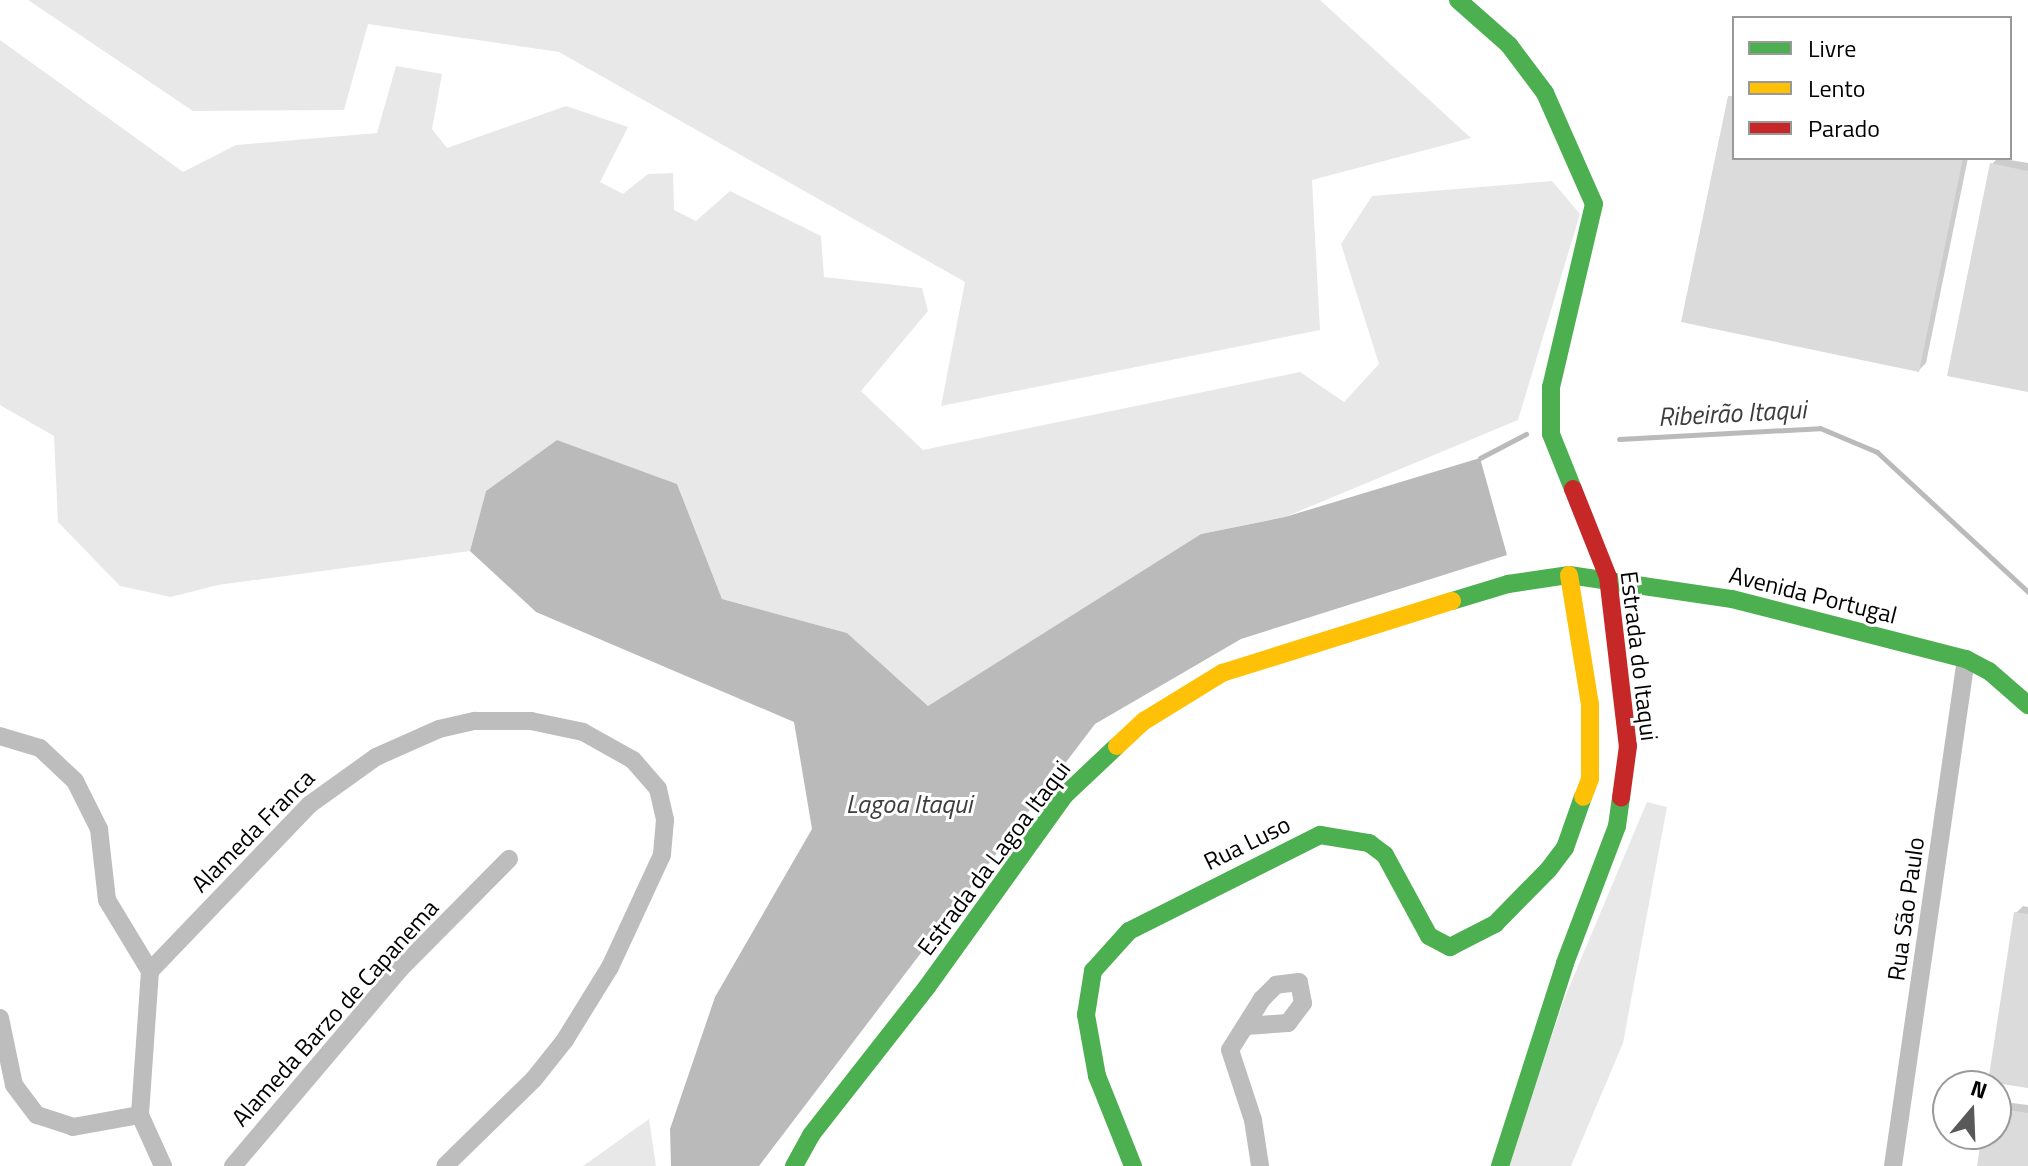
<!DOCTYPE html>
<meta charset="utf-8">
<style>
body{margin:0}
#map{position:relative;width:2028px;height:1166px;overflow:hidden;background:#fff;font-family:"Titillium Web",sans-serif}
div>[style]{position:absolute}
.green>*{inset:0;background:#e8e8e8}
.water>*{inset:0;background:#bababa}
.shadow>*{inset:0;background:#0003}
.stream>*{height:5px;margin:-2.5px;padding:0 2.5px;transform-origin:2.5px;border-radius:2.5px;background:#bababa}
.building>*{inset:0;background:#dbdbdb}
.street>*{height:18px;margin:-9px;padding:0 9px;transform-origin:9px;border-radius:9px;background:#bdbdbd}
.fast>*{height:18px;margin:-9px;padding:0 9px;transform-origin:9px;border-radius:9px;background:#4caf50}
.slow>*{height:18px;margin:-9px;padding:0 9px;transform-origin:9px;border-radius:9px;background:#ffc107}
.jam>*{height:18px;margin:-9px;padding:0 9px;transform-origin:9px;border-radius:9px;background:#c62828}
span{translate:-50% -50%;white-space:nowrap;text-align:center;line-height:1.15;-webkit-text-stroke:6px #fff;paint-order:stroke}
.street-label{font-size:24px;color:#000}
.water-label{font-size:26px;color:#3d3d3d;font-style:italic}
.legend{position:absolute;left:1732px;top:16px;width:280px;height:144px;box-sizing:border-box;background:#fff;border:2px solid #999;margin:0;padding:10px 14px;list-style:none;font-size:24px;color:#000}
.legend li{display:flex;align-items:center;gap:16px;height:40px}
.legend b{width:40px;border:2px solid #999}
.north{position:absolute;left:1932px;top:1070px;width:80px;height:80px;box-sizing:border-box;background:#fff;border:2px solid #999;border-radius:50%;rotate:19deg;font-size:22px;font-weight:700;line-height:32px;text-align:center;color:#000}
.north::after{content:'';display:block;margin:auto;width:28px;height:36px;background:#595959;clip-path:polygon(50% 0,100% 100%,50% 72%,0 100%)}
</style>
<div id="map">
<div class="green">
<i style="clip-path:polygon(28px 0,1320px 0,1471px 138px,1312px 180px,1320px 330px,941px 406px,965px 282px,559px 52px,368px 24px,344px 110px,193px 111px)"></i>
<i style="clip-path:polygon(0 40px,183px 172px,236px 145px,377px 133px,396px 66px,442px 74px,432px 129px,447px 148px,566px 106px,628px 127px,600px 182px,623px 194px,648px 174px,673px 173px,674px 210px,696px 221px,730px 191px,821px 236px,824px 277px,922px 288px,928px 311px,861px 391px,923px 450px,1300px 372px,1344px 402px,1379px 364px,1341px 244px,1372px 196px,1552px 181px,1580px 214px,1518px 420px,1285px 517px,1201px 534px,928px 706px,847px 633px,722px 599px,677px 484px,557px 440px,486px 491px,470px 551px,218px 585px,171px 597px,120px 586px,58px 522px,54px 436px,0 405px)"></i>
<i style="clip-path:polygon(1647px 802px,1667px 807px,1623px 1043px,1571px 1166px,1507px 1166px,1565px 997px)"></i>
<i style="clip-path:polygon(649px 1119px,656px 1166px,583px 1166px)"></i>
</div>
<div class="water">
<i style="clip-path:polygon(557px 440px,677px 484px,722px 599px,847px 633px,928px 706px,1201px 534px,1285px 517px,1480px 458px,1507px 555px,1241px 639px,1095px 724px,759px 1166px,671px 1166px,670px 1129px,715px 997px,812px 829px,794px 722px,536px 612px,470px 551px,486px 491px)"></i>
</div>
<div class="shadow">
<i style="clip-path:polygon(1734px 103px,1734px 158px,1968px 158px,1926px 363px,1919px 370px,1684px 321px)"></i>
<i style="clip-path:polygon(1998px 158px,2028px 163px,2028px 390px,1992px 164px)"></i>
<i style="clip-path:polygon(2023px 906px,2028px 907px,2028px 1086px,2016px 913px)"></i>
<i style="clip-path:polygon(1996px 1101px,2028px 1105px,2028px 1166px,1979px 1166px,1984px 1134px,1996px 1134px)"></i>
</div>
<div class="stream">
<i style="left:1619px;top:439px;width:201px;rotate:-3.1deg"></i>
<i style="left:1820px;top:428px;width:62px;rotate:22.8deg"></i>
<i style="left:1877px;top:452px;width:206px;rotate:42.8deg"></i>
<i style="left:1480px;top:458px;width:52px;rotate:-27.6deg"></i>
</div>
<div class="building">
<i style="clip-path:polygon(1728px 96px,1734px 96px,1734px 158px,1963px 158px,1919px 372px,1681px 322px)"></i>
<i style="clip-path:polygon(1990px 163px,2028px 171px,2028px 392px,1947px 376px)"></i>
<i style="clip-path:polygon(2014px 912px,2028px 914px,2028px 1088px,1988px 1082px)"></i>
<i style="clip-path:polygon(1996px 1108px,2028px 1113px,2028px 1166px,1977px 1166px,1982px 1134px,1996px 1134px)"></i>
</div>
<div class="street">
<i style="left:0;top:736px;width:42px;rotate:16.7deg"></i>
<i style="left:40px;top:748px;width:48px;rotate:43.3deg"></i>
<i style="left:75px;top:781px;width:54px;rotate:63.4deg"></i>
<i style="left:99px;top:829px;width:71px;rotate:83.6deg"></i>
<i style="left:107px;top:900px;width:83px;rotate:58.8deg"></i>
<i style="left:150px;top:971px;width:230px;rotate:-46.2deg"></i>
<i style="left:309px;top:805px;width:82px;rotate:-35.6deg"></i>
<i style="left:376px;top:757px;width:69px;rotate:-24deg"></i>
<i style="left:439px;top:729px;width:37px;rotate:-13deg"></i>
<i style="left:475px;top:721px;width:56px"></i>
<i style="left:531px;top:721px;width:53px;rotate:11.9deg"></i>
<i style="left:583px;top:732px;width:57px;rotate:29.2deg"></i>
<i style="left:633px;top:760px;width:38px;rotate:49deg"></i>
<i style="left:658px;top:789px;width:32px;rotate:77deg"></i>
<i style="left:665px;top:820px;width:35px;rotate:95deg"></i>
<i style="left:662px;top:855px;width:45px;rotate:114.9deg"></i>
<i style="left:643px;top:896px;width:78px;rotate:114.9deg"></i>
<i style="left:610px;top:967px;width:86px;rotate:121.7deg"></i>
<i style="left:565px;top:1040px;width:50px;rotate:128.5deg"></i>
<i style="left:534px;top:1079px;width:124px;rotate:135.7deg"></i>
<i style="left:150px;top:971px;width:144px;rotate:94deg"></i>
<i style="left:140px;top:1115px;width:56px;rotate:65.7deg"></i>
<i style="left:0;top:1018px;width:68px;rotate:78.2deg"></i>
<i style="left:14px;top:1085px;width:38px;rotate:53deg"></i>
<i style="left:37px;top:1115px;width:38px;rotate:18deg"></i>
<i style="left:73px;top:1127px;width:68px;rotate:-10.2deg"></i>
<i style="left:1246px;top:1026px;width:42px;rotate:-4.1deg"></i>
<i style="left:1288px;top:1023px;width:25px;rotate:-53deg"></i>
<i style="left:1303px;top:1003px;width:21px;rotate:-101deg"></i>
<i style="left:1299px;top:982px;width:23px;rotate:173deg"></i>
<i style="left:1276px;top:985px;width:20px;rotate:135deg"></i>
<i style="left:1262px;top:999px;width:60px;rotate:122.1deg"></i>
<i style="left:1230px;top:1050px;width:74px;rotate:71.8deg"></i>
<i style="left:1253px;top:1120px;width:47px;rotate:81.3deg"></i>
<i style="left:233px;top:1166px;width:258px;rotate:-49.7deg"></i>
<i style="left:400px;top:969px;width:155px;rotate:-45.3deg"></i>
<i style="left:1893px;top:1166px;width:512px;rotate:-81.81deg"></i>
</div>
<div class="fast">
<i style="left:1458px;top:0;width:68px;rotate:41.4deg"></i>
<i style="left:1509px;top:45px;width:60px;rotate:53.1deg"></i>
<i style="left:1545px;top:93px;width:121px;rotate:66.2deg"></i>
<i style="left:1594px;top:204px;width:188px;rotate:103.2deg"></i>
<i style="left:1551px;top:387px;width:47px;rotate:90deg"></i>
<i style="left:1551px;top:434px;width:59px;rotate:68.2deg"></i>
<i style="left:1452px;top:601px;width:59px;rotate:-16.9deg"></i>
<i style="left:1508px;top:584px;width:62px;rotate:-8.4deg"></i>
<i style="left:1569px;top:575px;width:165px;rotate:8.4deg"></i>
<i style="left:1732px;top:599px;width:242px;rotate:14.4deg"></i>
<i style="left:1966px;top:659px;width:26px;rotate:28deg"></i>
<i style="left:1989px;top:671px;width:52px;rotate:41.1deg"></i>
<i style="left:794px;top:1166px;width:35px;rotate:-61deg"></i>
<i style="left:811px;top:1135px;width:188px;rotate:-51.9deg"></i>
<i style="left:927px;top:987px;width:236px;rotate:-54.3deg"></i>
<i style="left:1065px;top:795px;width:71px;rotate:-43.3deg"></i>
<i style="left:1133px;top:1166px;width:97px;rotate:-111.8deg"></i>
<i style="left:1097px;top:1076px;width:62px;rotate:-100.2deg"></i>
<i style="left:1086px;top:1015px;width:45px;rotate:-81deg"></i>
<i style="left:1093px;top:971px;width:54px;rotate:-48deg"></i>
<i style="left:1129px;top:931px;width:214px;rotate:-26.7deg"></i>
<i style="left:1320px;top:835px;width:50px;rotate:9.3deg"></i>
<i style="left:1369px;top:843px;width:20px;rotate:37deg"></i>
<i style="left:1385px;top:855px;width:92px;rotate:61.5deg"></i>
<i style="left:1429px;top:936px;width:24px;rotate:28deg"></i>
<i style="left:1450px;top:947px;width:51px;rotate:-27.1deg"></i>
<i style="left:1495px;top:924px;width:77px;rotate:-45.5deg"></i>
<i style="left:1549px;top:869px;width:26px;rotate:-53deg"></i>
<i style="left:1565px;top:848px;width:54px;rotate:-70.6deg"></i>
<i style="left:1500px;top:1166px;width:213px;rotate:-72.2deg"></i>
<i style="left:1565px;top:963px;width:147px;rotate:-69.2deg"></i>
<i style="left:1617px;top:826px;width:28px;rotate:-82deg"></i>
</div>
<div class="slow">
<i style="left:1569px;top:575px;width:131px;rotate:80.8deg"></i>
<i style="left:1590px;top:704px;width:75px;rotate:90deg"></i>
<i style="left:1590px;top:779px;width:19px;rotate:111deg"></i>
<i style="left:1117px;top:746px;width:37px;rotate:-43deg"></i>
<i style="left:1144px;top:721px;width:92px;rotate:-31.6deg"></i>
<i style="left:1222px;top:673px;width:241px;rotate:-17.4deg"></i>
</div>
<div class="jam">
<i style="left:1573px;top:489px;width:95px;rotate:68.3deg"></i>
<i style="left:1608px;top:577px;width:170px;rotate:83.3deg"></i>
<i style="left:1628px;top:746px;width:52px;rotate:97.7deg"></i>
</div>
<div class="street-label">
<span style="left:1813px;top:595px;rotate:14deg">Avenida Portugal</span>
<span style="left:1639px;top:656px;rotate:83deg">Estrada do Itaqui</span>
<span style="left:253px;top:831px;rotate:-45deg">Alameda Franca</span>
<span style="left:1247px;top:843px;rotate:-26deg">Rua Luso</span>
<span style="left:994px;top:858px;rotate:-53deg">Estrada da Lagoa Itaqui</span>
<span style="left:1906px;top:909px;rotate:-82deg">Rua São Paulo</span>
<span style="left:335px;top:1013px;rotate:-48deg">Alameda Barzo de Capanema</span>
</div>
<div class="water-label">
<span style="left:1732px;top:413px;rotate:-3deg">Ribeirão Itaqui</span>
<span style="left:909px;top:804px">Lagoa Itaqui</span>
</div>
<ul class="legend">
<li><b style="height:10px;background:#4caf50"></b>Livre</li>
<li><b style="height:10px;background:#ffc107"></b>Lento</li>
<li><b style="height:10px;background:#c62828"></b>Parado</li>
</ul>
<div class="north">N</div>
</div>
